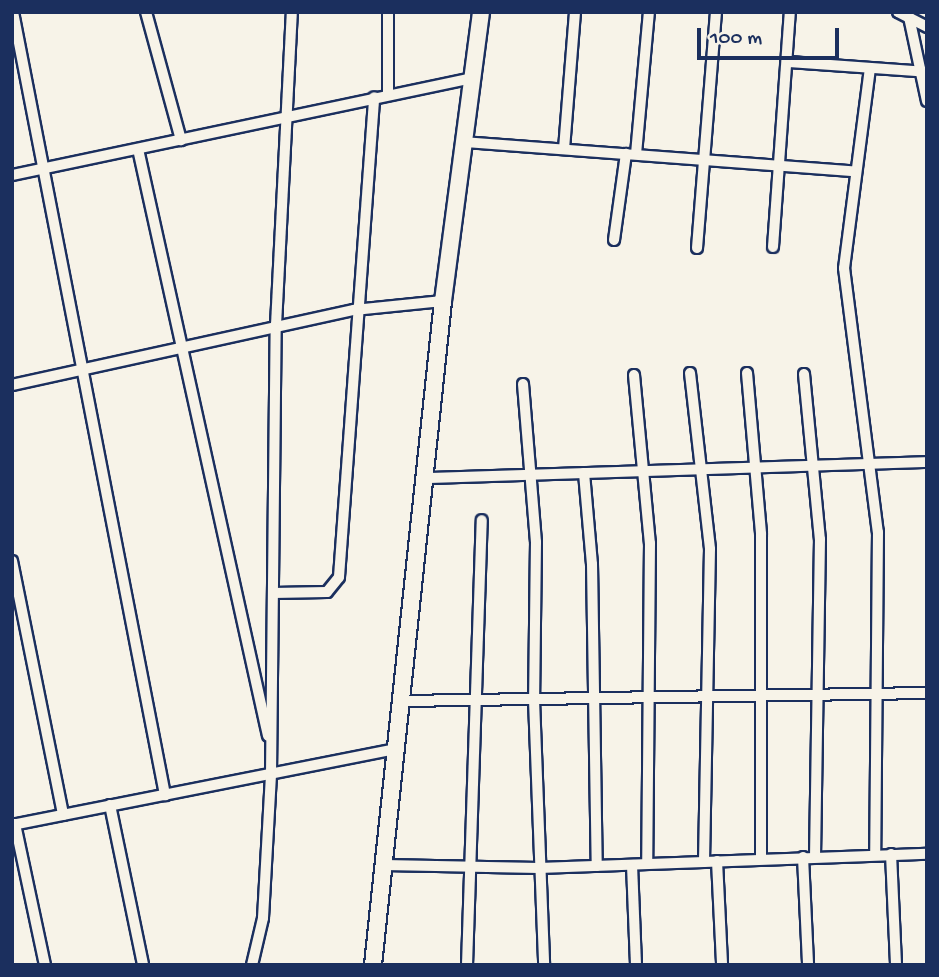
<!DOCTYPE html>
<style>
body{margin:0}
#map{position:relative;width:939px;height:977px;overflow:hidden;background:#f7f3e8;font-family:"Gochi Hand",sans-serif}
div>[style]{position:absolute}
.roads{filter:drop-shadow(2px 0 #1b2f5e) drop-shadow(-2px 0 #1b2f5e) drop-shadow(0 2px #1b2f5e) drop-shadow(0 -2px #1b2f5e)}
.street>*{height:10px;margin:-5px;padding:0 5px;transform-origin:5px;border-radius:5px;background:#f7f3e8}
.primary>*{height:16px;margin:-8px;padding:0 8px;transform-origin:8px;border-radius:8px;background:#f7f3e8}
span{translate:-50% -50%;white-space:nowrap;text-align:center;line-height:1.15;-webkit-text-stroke:5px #f7f3e8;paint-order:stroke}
.frame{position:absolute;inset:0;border:14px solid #1b2f5e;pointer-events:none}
.scale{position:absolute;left:697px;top:28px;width:142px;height:32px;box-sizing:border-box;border:4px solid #1b2f5e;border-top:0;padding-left:9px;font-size:21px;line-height:24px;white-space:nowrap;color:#1b2f5e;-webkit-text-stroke:5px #f7f3e8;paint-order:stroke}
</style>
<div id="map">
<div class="roads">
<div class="street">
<i style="left:13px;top:12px;width:798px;rotate:79.01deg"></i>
<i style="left:146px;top:12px;width:133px;rotate:74.7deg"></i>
<i style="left:898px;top:12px;width:33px;rotate:27deg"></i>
<i style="left:909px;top:17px;width:86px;rotate:77.9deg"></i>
<i style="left:789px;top:62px;width:138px;rotate:4.1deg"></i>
<i style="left:870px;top:68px;width:202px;rotate:97.4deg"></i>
<i style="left:844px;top:268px;width:266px;rotate:82.7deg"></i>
<i style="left:878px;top:532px;width:322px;rotate:90.5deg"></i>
<i style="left:388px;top:95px;width:83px;rotate:-90deg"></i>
<i style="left:464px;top:142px;width:390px;rotate:4.3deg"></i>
<i style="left:138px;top:149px;width:601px;rotate:77.51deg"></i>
<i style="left:564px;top:149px;width:137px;rotate:-85.4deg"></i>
<i style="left:636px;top:154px;width:143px;rotate:-84.8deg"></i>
<i style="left:12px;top:175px;width:470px;rotate:-11.9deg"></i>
<i style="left:614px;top:240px;width:87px;rotate:-82.1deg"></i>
<i style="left:773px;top:247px;width:236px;rotate:-85.9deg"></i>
<i style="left:697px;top:248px;width:237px;rotate:-85.4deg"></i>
<i style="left:690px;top:373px;width:177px;rotate:83.5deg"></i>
<i style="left:710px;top:549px;width:313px;rotate:91.1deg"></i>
<i style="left:747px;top:373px;width:162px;rotate:85deg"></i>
<i style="left:761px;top:534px;width:325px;rotate:90deg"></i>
<i style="left:804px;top:374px;width:166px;rotate:84.5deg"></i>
<i style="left:820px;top:539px;width:318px;rotate:90.9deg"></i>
<i style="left:634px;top:375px;width:169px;rotate:84.6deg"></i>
<i style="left:650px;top:543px;width:321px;rotate:90.5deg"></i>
<i style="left:523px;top:384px;width:159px;rotate:85.3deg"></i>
<i style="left:536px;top:542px;width:158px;rotate:90.7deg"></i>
<i style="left:534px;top:700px;width:265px;rotate:87.8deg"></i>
<i style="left:12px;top:385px;width:350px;rotate:-12.4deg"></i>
<i style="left:354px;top:310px;width:89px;rotate:-5.8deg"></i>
<i style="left:584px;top:473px;width:91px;rotate:85deg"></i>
<i style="left:592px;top:564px;width:302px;rotate:89.1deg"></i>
<i style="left:427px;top:478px;width:500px;rotate:-1.83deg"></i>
<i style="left:12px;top:561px;width:259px;rotate:78.6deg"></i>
<i style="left:273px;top:593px;width:54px;rotate:-1.1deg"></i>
<i style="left:327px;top:592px;width:19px;rotate:-51deg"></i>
<i style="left:339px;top:577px;width:481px;rotate:-85.8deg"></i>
<i style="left:402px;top:701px;width:525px;rotate:-0.87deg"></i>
<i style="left:110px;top:805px;width:163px;rotate:78.3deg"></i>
<i style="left:15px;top:824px;width:144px;rotate:78deg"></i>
<i style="left:12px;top:825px;width:392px;rotate:-11.2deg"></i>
<i style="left:891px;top:854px;width:111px;rotate:87.4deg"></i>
<i style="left:803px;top:857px;width:108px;rotate:87.3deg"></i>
<i style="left:717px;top:861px;width:104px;rotate:87.2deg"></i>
<i style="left:384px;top:865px;width:155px;rotate:1.1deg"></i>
<i style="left:539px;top:868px;width:388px;rotate:-2.1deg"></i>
<i style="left:632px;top:865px;width:100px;rotate:87.7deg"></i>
<i style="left:252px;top:965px;width:48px;rotate:-76.8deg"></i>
<i style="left:263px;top:918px;width:144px;rotate:-86.8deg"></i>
<i style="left:271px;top:774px;width:449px;rotate:-89.4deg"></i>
<i style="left:276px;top:325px;width:313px;rotate:-87.1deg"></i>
<i style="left:467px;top:965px;width:445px;rotate:-88.1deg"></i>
</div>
<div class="primary">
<i style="left:373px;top:965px;width:668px;rotate:-83.98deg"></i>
<i style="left:443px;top:301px;width:291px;rotate:-82.5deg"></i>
</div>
</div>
<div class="frame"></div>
<div class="scale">100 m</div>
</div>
